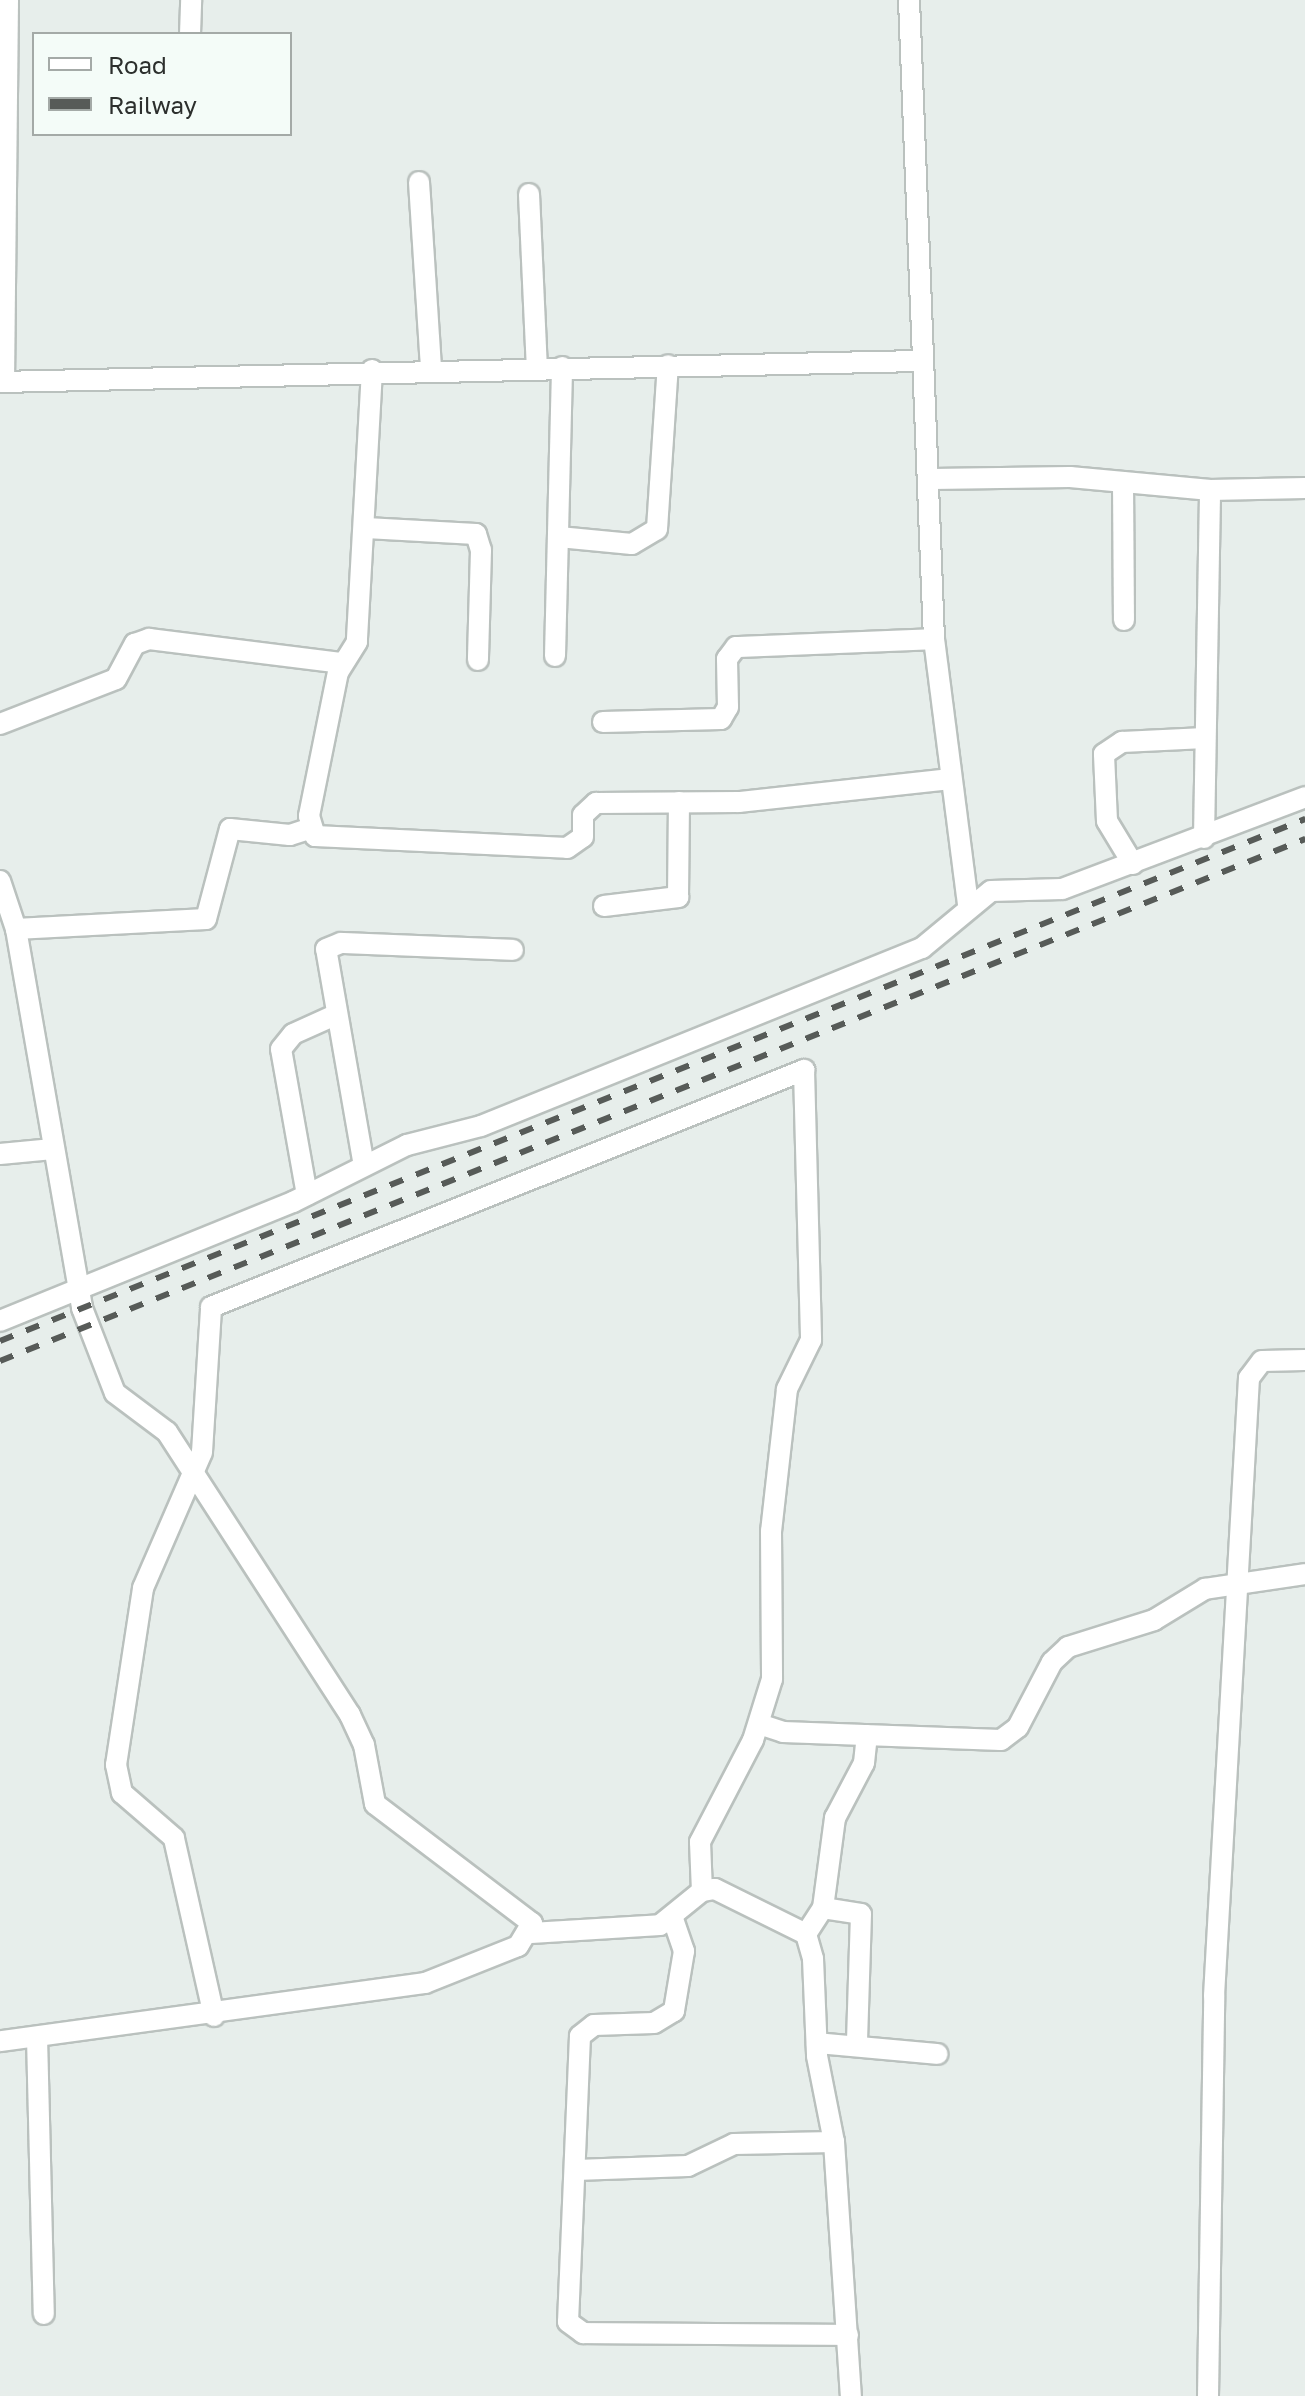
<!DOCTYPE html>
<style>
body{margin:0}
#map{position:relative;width:1305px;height:2396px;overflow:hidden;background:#e7eeeb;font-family:"Golos Text",sans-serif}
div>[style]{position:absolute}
.roads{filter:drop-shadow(2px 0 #bac1be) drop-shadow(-2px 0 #bac1be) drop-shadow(0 2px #bac1be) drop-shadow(0 -2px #bac1be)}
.street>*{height:20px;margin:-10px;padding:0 10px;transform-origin:10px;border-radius:10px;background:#fff}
.rail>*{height:6px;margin-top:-3px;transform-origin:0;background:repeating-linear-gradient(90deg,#575b58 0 14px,transparent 0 28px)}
span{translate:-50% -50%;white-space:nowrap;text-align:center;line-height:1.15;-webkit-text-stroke:7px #f4fcf8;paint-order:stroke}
.legend{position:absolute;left:32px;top:32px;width:260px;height:104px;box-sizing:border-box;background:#f4fcf8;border:2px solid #a4aaa7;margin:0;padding:10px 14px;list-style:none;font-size:24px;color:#2c2f2d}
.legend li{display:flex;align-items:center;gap:16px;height:40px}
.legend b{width:40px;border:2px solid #a4aaa7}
</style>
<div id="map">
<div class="roads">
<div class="street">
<i style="left:909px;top:0;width:639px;rotate:87.76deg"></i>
<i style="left:934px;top:639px;width:268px;rotate:82.7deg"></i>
<i style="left:190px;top:34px;width:34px;rotate:-88deg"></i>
<i style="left:419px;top:182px;width:187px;rotate:86.3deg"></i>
<i style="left:529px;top:194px;width:174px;rotate:87.4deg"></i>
<i style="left:372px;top:370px;width:272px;rotate:93.2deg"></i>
<i style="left:357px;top:642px;width:36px;rotate:122deg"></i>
<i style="left:338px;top:672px;width:147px;rotate:101.4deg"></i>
<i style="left:309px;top:816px;width:21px;rotate:73deg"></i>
<i style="left:315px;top:836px;width:252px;rotate:2.7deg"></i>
<i style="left:567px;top:848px;width:19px;rotate:-35deg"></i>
<i style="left:583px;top:837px;width:22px;rotate:-90deg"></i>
<i style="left:583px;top:815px;width:18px;rotate:-43deg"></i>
<i style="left:596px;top:803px;width:143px;rotate:-0.4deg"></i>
<i style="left:739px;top:802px;width:212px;rotate:-6.2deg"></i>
<i style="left:0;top:382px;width:921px;rotate:-1.31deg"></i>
<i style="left:4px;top:382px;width:382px;rotate:-89.4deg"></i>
<i style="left:932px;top:479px;width:138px;rotate:-0.8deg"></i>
<i style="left:1070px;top:477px;width:141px;rotate:5.3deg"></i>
<i style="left:1210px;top:490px;width:95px;rotate:-1.2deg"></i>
<i style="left:1123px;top:482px;width:138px;rotate:89.6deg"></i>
<i style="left:366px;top:528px;width:110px;rotate:3.1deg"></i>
<i style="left:476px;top:534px;width:17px;rotate:73deg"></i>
<i style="left:481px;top:550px;width:110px;rotate:91.6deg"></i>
<i style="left:559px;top:537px;width:73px;rotate:5.5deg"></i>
<i style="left:632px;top:544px;width:29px;rotate:-31deg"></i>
<i style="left:657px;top:529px;width:164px;rotate:-86.2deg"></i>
<i style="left:555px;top:656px;width:289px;rotate:-88.6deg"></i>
<i style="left:603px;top:722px;width:118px;rotate:-1.5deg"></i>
<i style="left:721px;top:719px;width:14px;rotate:-60deg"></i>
<i style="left:728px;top:707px;width:48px;rotate:-91.2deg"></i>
<i style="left:727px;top:659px;width:15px;rotate:-53deg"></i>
<i style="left:736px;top:647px;width:198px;rotate:-2.3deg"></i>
<i style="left:0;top:724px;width:124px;rotate:-21.2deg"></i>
<i style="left:116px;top:679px;width:40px;rotate:-62deg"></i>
<i style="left:135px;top:644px;width:15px;rotate:-20deg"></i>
<i style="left:149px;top:639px;width:193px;rotate:7.1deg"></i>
<i style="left:1204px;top:838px;width:348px;rotate:-89deg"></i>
<i style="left:1133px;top:864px;width:50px;rotate:-121.2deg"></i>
<i style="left:1107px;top:821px;width:67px;rotate:-92.6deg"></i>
<i style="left:1104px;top:754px;width:22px;rotate:-34deg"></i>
<i style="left:1122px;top:742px;width:83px;rotate:-2.8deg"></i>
<i style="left:0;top:881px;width:51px;rotate:71.6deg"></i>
<i style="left:16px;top:929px;width:385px;rotate:80.1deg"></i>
<i style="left:82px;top:1308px;width:91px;rotate:68.8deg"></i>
<i style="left:115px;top:1393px;width:65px;rotate:36.9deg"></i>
<i style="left:167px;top:1432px;width:337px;rotate:57.1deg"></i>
<i style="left:350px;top:1715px;width:33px;rotate:65deg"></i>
<i style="left:364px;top:1745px;width:60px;rotate:79.4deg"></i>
<i style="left:375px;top:1804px;width:197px;rotate:37.2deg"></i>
<i style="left:532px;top:1923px;width:27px;rotate:121deg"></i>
<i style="left:518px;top:1946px;width:100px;rotate:158.3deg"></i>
<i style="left:425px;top:1983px;width:429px;rotate:172.2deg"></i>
<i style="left:604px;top:906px;width:75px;rotate:-6.9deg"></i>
<i style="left:678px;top:897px;width:95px;rotate:-89.4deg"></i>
<i style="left:16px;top:929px;width:190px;rotate:-3deg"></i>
<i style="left:206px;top:919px;width:93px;rotate:-75.1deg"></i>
<i style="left:230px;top:829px;width:60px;rotate:5.7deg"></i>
<i style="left:290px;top:835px;width:19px;rotate:-18deg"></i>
<i style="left:0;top:1154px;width:53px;rotate:-5.4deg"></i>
<i style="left:364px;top:1166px;width:220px;rotate:-99.9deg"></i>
<i style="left:326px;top:949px;width:16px;rotate:-22deg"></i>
<i style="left:341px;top:943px;width:172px;rotate:2.3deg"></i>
<i style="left:307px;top:1195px;width:148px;rotate:-100.1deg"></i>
<i style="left:281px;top:1049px;width:19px;rotate:-51deg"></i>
<i style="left:293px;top:1034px;width:46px;rotate:-24.3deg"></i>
<i style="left:0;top:1321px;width:316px;rotate:-22.1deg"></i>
<i style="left:293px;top:1202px;width:127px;rotate:-26.6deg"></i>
<i style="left:407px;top:1145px;width:76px;rotate:-14.4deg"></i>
<i style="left:481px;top:1126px;width:476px;rotate:-22deg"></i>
<i style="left:922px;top:948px;width:89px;rotate:-39.6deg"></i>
<i style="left:991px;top:891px;width:71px;rotate:-1.6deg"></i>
<i style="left:1062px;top:889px;width:260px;rotate:-20.7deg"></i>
<i style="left:759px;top:1724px;width:25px;rotate:18deg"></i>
<i style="left:783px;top:1732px;width:218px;rotate:2.1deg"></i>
<i style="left:1001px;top:1740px;width:21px;rotate:-37deg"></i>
<i style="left:1018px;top:1727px;width:73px;rotate:-62.4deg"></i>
<i style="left:1052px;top:1662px;width:22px;rotate:-43deg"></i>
<i style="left:1068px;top:1647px;width:90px;rotate:-17.4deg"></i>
<i style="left:1154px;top:1620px;width:60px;rotate:-31.3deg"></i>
<i style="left:1205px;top:1589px;width:101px;rotate:-8.5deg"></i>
<i style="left:823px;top:1908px;width:38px;rotate:9deg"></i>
<i style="left:861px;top:1914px;width:129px;rotate:91.8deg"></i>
<i style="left:673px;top:1919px;width:34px;rotate:71deg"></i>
<i style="left:684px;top:1951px;width:61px;rotate:99.5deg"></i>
<i style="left:674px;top:2011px;width:23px;rotate:149deg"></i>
<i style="left:654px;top:2023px;width:60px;rotate:178.1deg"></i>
<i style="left:594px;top:2025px;width:18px;rotate:142deg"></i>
<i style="left:580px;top:2036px;width:286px;rotate:92.4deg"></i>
<i style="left:568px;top:2322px;width:19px;rotate:36deg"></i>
<i style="left:583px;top:2333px;width:265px;rotate:0.4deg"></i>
<i style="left:531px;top:1933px;width:129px;rotate:-3.5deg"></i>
<i style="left:660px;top:1925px;width:54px;rotate:-39deg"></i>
<i style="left:702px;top:1891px;width:13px;rotate:-9deg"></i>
<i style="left:715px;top:1889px;width:102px;rotate:26.3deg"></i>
<i style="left:806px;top:1934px;width:26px;rotate:74deg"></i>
<i style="left:813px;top:1959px;width:97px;rotate:87.6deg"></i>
<i style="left:817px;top:2056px;width:88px;rotate:78.8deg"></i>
<i style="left:834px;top:2142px;width:255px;rotate:86.2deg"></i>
<i style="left:806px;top:1934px;width:31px;rotate:-57deg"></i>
<i style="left:823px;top:1908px;width:91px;rotate:-82.4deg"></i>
<i style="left:835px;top:1818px;width:62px;rotate:-62.2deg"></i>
<i style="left:864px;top:1763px;width:28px;rotate:-84deg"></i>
<i style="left:214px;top:2016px;width:182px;rotate:-102.7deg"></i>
<i style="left:174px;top:1838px;width:69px;rotate:-139.1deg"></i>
<i style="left:122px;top:1793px;width:29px;rotate:-102deg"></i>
<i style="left:116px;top:1765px;width:179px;rotate:-81.3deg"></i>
<i style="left:143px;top:1588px;width:148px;rotate:-66.5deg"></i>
<i style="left:202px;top:1452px;width:145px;rotate:-86.4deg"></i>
<i style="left:211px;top:1307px;width:639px;rotate:-21.78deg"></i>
<i style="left:804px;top:1070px;width:270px;rotate:88.5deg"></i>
<i style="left:811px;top:1340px;width:55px;rotate:116.1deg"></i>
<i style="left:787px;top:1389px;width:143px;rotate:96.4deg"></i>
<i style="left:771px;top:1531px;width:148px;rotate:89.6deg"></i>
<i style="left:772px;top:1679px;width:64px;rotate:107.3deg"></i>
<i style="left:753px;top:1740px;width:115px;rotate:117.5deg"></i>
<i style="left:700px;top:1842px;width:49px;rotate:87.7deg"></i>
<i style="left:37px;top:2037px;width:277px;rotate:88.6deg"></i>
<i style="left:817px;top:2043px;width:121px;rotate:5.2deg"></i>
<i style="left:576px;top:2170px;width:112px;rotate:-2deg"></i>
<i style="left:688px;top:2166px;width:51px;rotate:-25.6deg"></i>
<i style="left:734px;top:2144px;width:100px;rotate:-1.1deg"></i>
<i style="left:1208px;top:2396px;width:400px;rotate:-89.1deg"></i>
<i style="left:1214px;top:1996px;width:619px;rotate:-86.76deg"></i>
<i style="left:1249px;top:1378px;width:21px;rotate:-53deg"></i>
<i style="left:1262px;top:1361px;width:43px;rotate:-1.3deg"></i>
</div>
</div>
<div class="rail">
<i style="left:0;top:1341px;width:1406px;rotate:-21.8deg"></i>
<i style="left:0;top:1361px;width:1406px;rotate:-21.8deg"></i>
</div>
<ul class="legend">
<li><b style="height:10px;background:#fff"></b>Road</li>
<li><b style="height:10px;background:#575b58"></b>Railway</li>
</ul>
</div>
